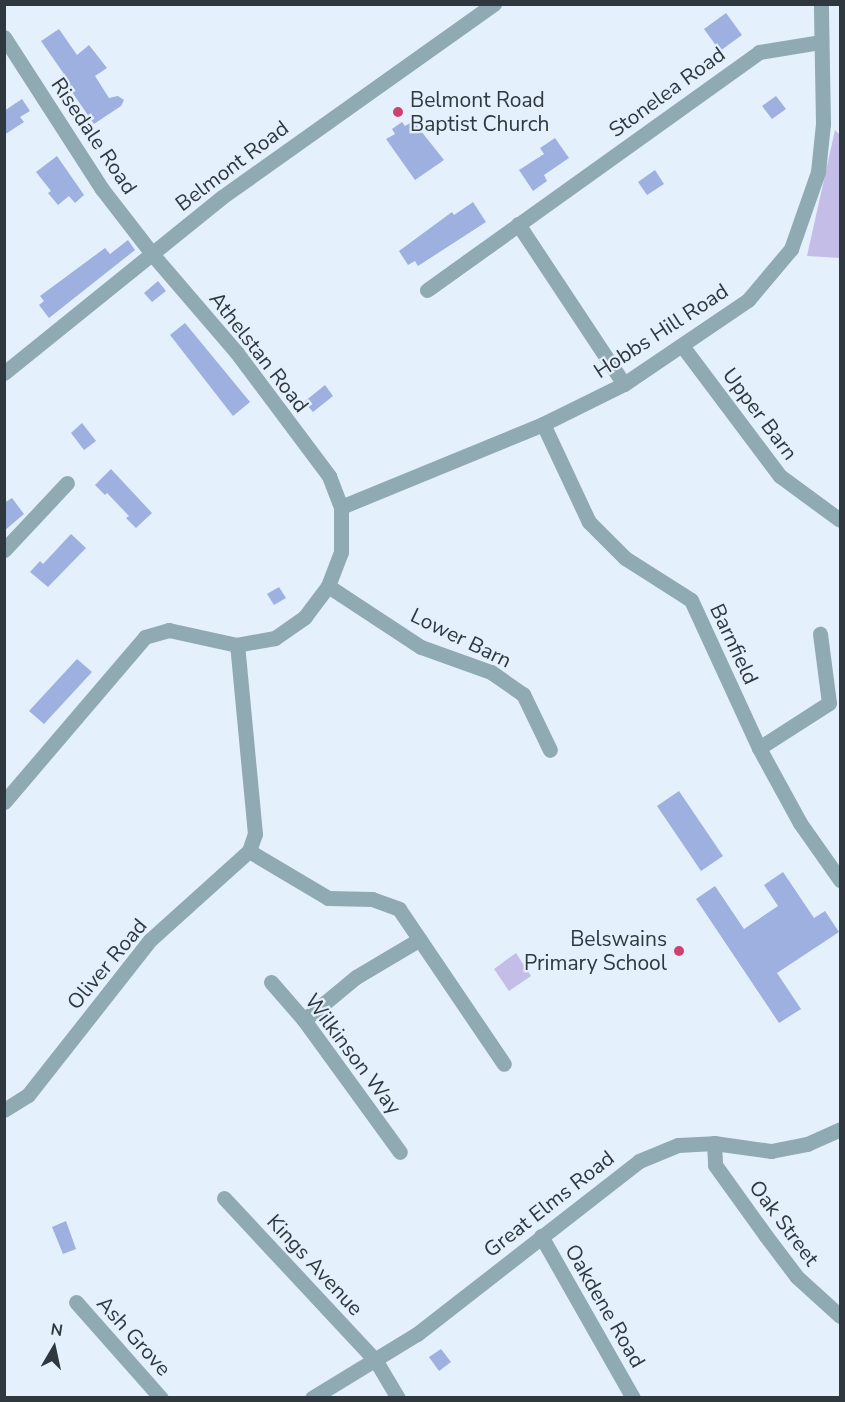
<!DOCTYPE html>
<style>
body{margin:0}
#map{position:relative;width:845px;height:1402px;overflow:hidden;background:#e4f1fc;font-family:"Nunito Sans",sans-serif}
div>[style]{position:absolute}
.green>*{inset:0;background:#c4bde8}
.building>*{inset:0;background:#9db0e0}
.minor>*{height:15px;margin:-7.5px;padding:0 7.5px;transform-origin:7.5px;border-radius:7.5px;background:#8faab3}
.dots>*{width:16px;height:16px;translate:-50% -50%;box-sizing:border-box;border:3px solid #e4f1fc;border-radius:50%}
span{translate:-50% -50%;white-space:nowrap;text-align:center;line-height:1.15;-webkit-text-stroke:4.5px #e4f1fc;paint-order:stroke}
.street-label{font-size:21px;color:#2f373f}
.poi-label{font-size:21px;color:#2f373f}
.left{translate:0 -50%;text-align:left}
.right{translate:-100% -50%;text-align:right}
.frame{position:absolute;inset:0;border:6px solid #2f373f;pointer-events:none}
.north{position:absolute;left:24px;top:1318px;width:60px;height:60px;-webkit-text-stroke:4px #e4f1fc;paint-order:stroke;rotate:9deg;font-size:16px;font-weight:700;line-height:24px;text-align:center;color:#2f373f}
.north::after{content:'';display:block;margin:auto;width:21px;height:27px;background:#2f373f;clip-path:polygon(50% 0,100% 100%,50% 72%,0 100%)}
</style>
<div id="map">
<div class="green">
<i style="clip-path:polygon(835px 130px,840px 135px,840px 258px,807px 256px)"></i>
<i style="clip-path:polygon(516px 953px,531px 976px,509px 991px,494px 969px)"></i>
</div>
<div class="building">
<i style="clip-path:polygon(726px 13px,742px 35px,720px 51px,704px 29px)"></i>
<i style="clip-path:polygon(59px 29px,77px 55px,89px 45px,107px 68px,95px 76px,109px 98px,118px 96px,124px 100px,121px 106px,94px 124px,61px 76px,64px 74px,41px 41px)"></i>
<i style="clip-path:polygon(776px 96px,786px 109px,772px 119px,762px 106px)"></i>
<i style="clip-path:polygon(22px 99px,30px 111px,20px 117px,24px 122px,4px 135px,4px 111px)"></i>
<i style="clip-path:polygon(413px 121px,444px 160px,415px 180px,386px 139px,395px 134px,392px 129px,402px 122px,405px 126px)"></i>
<i style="clip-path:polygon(555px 138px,569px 158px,544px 175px,547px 181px,533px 191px,519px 170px,544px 154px,540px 148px)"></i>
<i style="clip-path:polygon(57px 156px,84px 195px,75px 203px,69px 196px,58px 205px,48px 193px,51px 191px,36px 172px)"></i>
<i style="clip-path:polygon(655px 170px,664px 184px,647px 195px,638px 182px)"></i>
<i style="clip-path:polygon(473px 202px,486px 222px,418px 266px,415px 261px,408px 265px,399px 251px,452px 212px,454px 215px)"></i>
<i style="clip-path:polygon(128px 240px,135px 250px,49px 318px,39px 305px,44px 301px,40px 296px,105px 248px,110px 254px)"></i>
<i style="clip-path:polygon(158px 281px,166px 291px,152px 302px,144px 293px)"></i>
<i style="clip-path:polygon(185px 323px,250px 402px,233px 416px,170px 335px)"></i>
<i style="clip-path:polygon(325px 385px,333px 396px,313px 412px,304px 402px)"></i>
<i style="clip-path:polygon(82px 423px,96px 441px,84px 450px,71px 433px)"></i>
<i style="clip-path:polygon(111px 469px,152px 513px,136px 528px,126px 518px,129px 516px,107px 493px,105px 495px,95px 485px)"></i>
<i style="clip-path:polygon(12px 498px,24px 514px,4px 531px,4px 503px)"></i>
<i style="clip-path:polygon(71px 534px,86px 548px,48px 587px,30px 572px,40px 561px,43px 564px)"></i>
<i style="clip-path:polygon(279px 587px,286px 598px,274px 605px,267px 594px)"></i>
<i style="clip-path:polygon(77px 659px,92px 672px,44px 724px,29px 711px)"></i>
<i style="clip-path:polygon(679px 791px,723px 856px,701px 871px,657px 806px)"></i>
<i style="clip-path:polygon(783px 872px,814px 918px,825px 911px,839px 932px,777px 973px,801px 1009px,779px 1023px,696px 899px,715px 886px,744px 929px,778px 906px,764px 885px)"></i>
<i style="clip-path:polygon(66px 1221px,76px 1249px,63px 1254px,52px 1227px)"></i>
<i style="clip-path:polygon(441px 1349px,451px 1362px,439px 1371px,429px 1357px)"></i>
</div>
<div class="minor">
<i style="left:4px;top:37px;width:181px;rotate:57.2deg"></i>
<i style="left:102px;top:189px;width:83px;rotate:52.3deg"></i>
<i style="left:153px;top:255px;width:129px;rotate:49.4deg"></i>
<i style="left:237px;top:353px;width:154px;rotate:53.2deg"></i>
<i style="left:329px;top:476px;width:33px;rotate:69deg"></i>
<i style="left:341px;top:507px;width:45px;rotate:90deg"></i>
<i style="left:341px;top:552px;width:36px;rotate:111deg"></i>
<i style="left:328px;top:586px;width:39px;rotate:127deg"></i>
<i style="left:305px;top:617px;width:37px;rotate:145deg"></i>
<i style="left:275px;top:638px;width:39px;rotate:170deg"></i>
<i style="left:237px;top:645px;width:70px;rotate:-167.6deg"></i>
<i style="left:169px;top:630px;width:25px;rotate:164deg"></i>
<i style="left:145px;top:637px;width:217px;rotate:130.5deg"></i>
<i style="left:518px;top:224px;width:192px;rotate:56.5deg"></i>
<i style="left:427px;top:290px;width:408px;rotate:-35.6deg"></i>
<i style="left:759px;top:52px;width:63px;rotate:-9.2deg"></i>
<i style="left:683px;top:347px;width:161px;rotate:53.1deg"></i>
<i style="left:780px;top:476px;width:74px;rotate:36.3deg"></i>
<i style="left:4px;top:373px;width:280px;rotate:-38.9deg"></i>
<i style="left:222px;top:197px;width:334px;rotate:-35.4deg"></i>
<i style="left:543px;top:424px;width:108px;rotate:64.9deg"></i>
<i style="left:589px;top:522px;width:51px;rotate:45deg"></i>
<i style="left:625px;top:558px;width:78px;rotate:32.5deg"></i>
<i style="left:691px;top:600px;width:163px;rotate:65.3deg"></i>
<i style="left:759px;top:748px;width:85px;rotate:61.3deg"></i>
<i style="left:800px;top:823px;width:70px;rotate:54.9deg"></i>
<i style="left:341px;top:507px;width:218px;rotate:-22.3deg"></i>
<i style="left:543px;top:424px;width:90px;rotate:-26.3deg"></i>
<i style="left:624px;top:384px;width:150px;rotate:-34.1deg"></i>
<i style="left:748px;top:300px;width:67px;rotate:-49.9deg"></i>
<i style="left:791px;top:249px;width:82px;rotate:-70.7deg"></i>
<i style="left:818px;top:172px;width:48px;rotate:-84.1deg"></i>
<i style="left:823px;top:124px;width:120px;rotate:-91deg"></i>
<i style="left:4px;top:550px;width:92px;rotate:-46.8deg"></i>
<i style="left:328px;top:586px;width:111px;rotate:33.3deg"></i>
<i style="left:421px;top:647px;width:74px;rotate:19.7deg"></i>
<i style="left:491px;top:672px;width:39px;rotate:35deg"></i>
<i style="left:523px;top:694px;width:62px;rotate:64.3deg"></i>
<i style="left:759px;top:748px;width:83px;rotate:-32.7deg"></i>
<i style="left:829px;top:703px;width:70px;rotate:-97.4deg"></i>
<i style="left:249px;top:851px;width:92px;rotate:30.7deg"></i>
<i style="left:328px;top:898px;width:44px;rotate:1.3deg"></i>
<i style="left:372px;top:899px;width:29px;rotate:20deg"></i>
<i style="left:399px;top:909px;width:187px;rotate:55.9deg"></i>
<i style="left:271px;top:982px;width:50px;rotate:49deg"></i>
<i style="left:304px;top:1020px;width:163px;rotate:54deg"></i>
<i style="left:304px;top:1020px;width:67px;rotate:-39.6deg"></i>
<i style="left:356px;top:977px;width:74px;rotate:-30.7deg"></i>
<i style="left:4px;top:1110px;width:28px;rotate:-32deg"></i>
<i style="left:28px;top:1095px;width:197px;rotate:-51.8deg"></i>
<i style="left:150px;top:940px;width:133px;rotate:-42deg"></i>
<i style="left:249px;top:851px;width:18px;rotate:-71deg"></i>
<i style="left:255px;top:834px;width:190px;rotate:-95.4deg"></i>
<i style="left:714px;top:1143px;width:22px;rotate:87deg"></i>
<i style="left:715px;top:1165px;width:87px;rotate:54.3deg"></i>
<i style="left:766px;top:1236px;width:51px;rotate:52.9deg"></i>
<i style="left:797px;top:1277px;width:58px;rotate:42.2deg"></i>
<i style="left:224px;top:1198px;width:223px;rotate:47deg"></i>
<i style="left:376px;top:1361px;width:43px;rotate:59.3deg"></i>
<i style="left:541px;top:1236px;width:186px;rotate:60.4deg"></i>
<i style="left:76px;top:1302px;width:128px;rotate:48.5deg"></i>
<i style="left:312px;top:1398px;width:123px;rotate:-31.4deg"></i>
<i style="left:417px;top:1334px;width:281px;rotate:-37.9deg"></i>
<i style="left:639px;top:1161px;width:42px;rotate:-22.3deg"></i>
<i style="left:678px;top:1145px;width:36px;rotate:-3deg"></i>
<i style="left:714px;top:1143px;width:58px;rotate:8deg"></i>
<i style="left:771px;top:1151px;width:37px;rotate:-11deg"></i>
<i style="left:807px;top:1144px;width:36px;rotate:-24deg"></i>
</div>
<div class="dots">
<i style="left:398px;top:112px;background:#cf416c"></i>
<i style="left:679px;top:951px;background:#cf416c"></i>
</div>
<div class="street-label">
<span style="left:667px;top:92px;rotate:-36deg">Stonelea Road</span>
<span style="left:94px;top:136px;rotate:56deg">Risedale Road</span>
<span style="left:232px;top:166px;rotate:-37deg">Belmont Road</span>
<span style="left:661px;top:331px;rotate:-33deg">Hobbs Hill Road</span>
<span style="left:259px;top:352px;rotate:52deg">Athelstan Road</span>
<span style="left:760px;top:414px;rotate:53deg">Upper Barn</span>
<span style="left:461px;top:638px;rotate:26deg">Lower Barn</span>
<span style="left:734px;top:644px;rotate:65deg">Barnfield</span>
<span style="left:107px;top:964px;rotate:-50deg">Oliver Road</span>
<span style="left:353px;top:1054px;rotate:53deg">Wilkinson Way</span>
<span style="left:549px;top:1204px;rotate:-38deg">Great Elms Road</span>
<span style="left:784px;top:1223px;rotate:53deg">Oak Street</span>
<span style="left:315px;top:1265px;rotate:47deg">Kings Avenue</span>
<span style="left:605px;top:1306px;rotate:60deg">Oakdene Road</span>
<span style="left:134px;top:1336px;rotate:48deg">Ash Grove</span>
</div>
<div class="poi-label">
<span class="left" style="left:410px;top:112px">Belmont Road<br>Baptist Church</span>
<span class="right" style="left:667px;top:951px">Belswains<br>Primary School</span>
</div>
<div class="frame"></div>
<div class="north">N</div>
</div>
